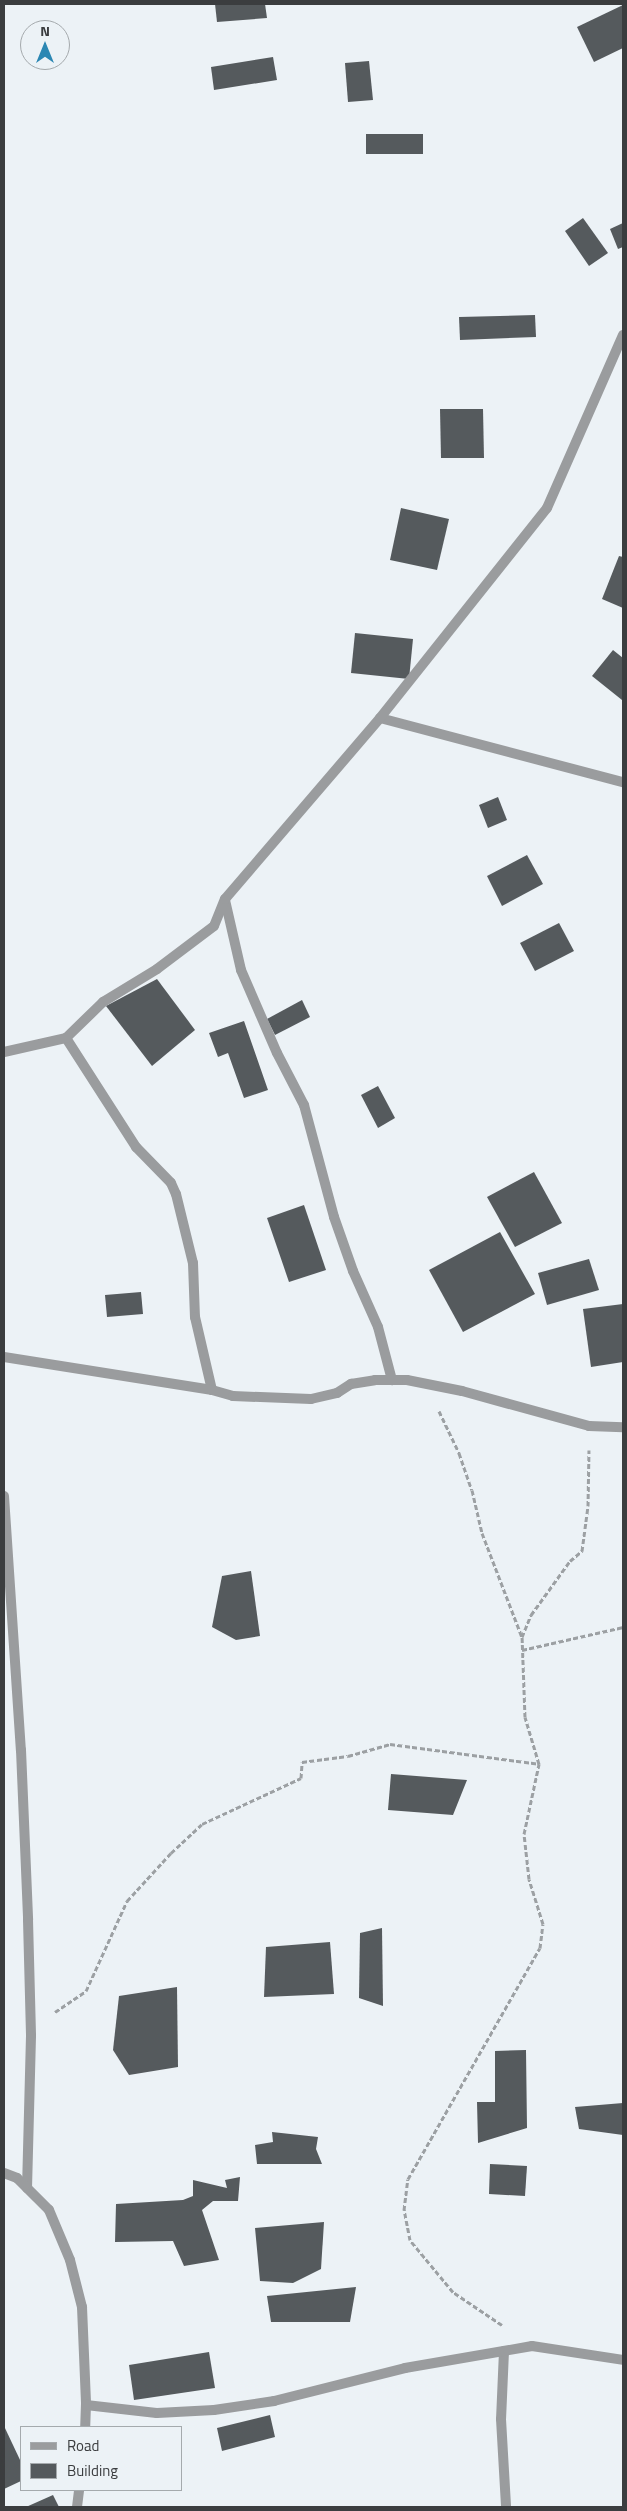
<!DOCTYPE html>
<style>
body{margin:0}
#map{position:relative;width:627px;height:2511px;overflow:hidden;background:#ecf2f6;font-family:"Titillium Web",sans-serif}
div>[style]{position:absolute}
.building>*{inset:0;background:#555a5d}
.path>*{height:3px;margin-top:-1.5px;transform-origin:0;background:repeating-linear-gradient(90deg,#9ca0a3 0 5px,transparent 0 7.5px)}
.street>*{height:10px;margin:-5px;padding:0 5px;transform-origin:5px;border-radius:5px;background:#9a9c9e}
span{translate:-50% -50%;white-space:nowrap;text-align:center;line-height:1.15;-webkit-text-stroke:5px #ecf2f6;paint-order:stroke}
.frame{position:absolute;inset:0;border:5px solid #3b3d3f;pointer-events:none}
.legend{position:absolute;left:20px;top:2426px;width:162px;height:65px;box-sizing:border-box;background:#ecf2f6;border:1px solid #a5aaad;margin:0;padding:6px 9px;list-style:none;font-size:15px;color:#3b3d3f}
.legend li{display:flex;align-items:center;gap:10px;height:25px}
.legend b{width:25px;border:1px solid #a5aaad}
.north{position:absolute;left:20px;top:20px;width:50px;height:50px;box-sizing:border-box;background:#ecf2f6;border:1px solid #a5aaad;border-radius:50%;rotate:0deg;font-size:14px;font-weight:700;line-height:20px;text-align:center;color:#3b3d3f}
.north::after{content:'';display:block;margin:auto;width:18px;height:22px;background:#2b87b3;clip-path:polygon(50% 0,100% 100%,50% 72%,0 100%)}
</style>
<div id="map">
<div class="building">
<i style="clip-path:polygon(215px 4px,265px 4px,267px 18px,217px 22px)"></i>
<i style="clip-path:polygon(623px 5px,623px 48px,594px 62px,577px 27px)"></i>
<i style="clip-path:polygon(273px 57px,277px 80px,214px 90px,211px 67px)"></i>
<i style="clip-path:polygon(369px 61px,373px 100px,348px 102px,345px 63px)"></i>
<i style="clip-path:polygon(366px 134px,423px 134px,423px 154px,366px 154px)"></i>
<i style="clip-path:polygon(583px 218px,608px 253px,589px 266px,565px 231px)"></i>
<i style="clip-path:polygon(623px 223px,623px 247px,618px 249px,610px 229px)"></i>
<i style="clip-path:polygon(535px 315px,536px 337px,460px 340px,459px 317px)"></i>
<i style="clip-path:polygon(440px 409px,483px 409px,484px 458px,441px 458px)"></i>
<i style="clip-path:polygon(401px 508px,449px 519px,437px 570px,390px 560px)"></i>
<i style="clip-path:polygon(619px 556px,623px 557px,623px 608px,602px 599px)"></i>
<i style="clip-path:polygon(355px 633px,413px 639px,409px 679px,351px 673px)"></i>
<i style="clip-path:polygon(613px 650px,623px 658px,622px 700px,592px 676px)"></i>
<i style="clip-path:polygon(498px 797px,507px 820px,488px 828px,479px 805px)"></i>
<i style="clip-path:polygon(527px 855px,543px 884px,502px 906px,487px 876px)"></i>
<i style="clip-path:polygon(559px 923px,574px 951px,535px 971px,520px 943px)"></i>
<i style="clip-path:polygon(157px 979px,195px 1030px,152px 1066px,106px 1006px)"></i>
<i style="clip-path:polygon(302px 1000px,310px 1017px,275px 1035px,267px 1019px)"></i>
<i style="clip-path:polygon(244px 1021px,268px 1090px,244px 1098px,228px 1053px,218px 1057px,209px 1033px)"></i>
<i style="clip-path:polygon(378px 1086px,395px 1118px,378px 1128px,361px 1095px)"></i>
<i style="clip-path:polygon(534px 1172px,562px 1223px,515px 1247px,487px 1197px)"></i>
<i style="clip-path:polygon(304px 1205px,326px 1270px,289px 1282px,267px 1218px)"></i>
<i style="clip-path:polygon(500px 1232px,535px 1294px,463px 1332px,429px 1270px)"></i>
<i style="clip-path:polygon(589px 1259px,599px 1290px,547px 1305px,538px 1273px)"></i>
<i style="clip-path:polygon(141px 1292px,143px 1314px,107px 1317px,105px 1295px)"></i>
<i style="clip-path:polygon(623px 1304px,623px 1362px,591px 1367px,583px 1309px)"></i>
<i style="clip-path:polygon(251px 1571px,260px 1636px,236px 1640px,212px 1627px,222px 1576px)"></i>
<i style="clip-path:polygon(391px 1774px,467px 1780px,453px 1815px,388px 1810px)"></i>
<i style="clip-path:polygon(382px 1928px,383px 2006px,359px 1998px,360px 1933px)"></i>
<i style="clip-path:polygon(330px 1942px,334px 1994px,264px 1997px,266px 1947px)"></i>
<i style="clip-path:polygon(177px 1987px,178px 2067px,129px 2075px,113px 2050px,119px 1996px)"></i>
<i style="clip-path:polygon(526px 2050px,527px 2128px,478px 2143px,477px 2102px,495px 2102px,495px 2051px)"></i>
<i style="clip-path:polygon(623px 2103px,623px 2135px,579px 2129px,575px 2107px)"></i>
<i style="clip-path:polygon(272px 2132px,318px 2137px,316px 2149px,322px 2164px,257px 2164px,255px 2145px,273px 2142px)"></i>
<i style="clip-path:polygon(490px 2164px,527px 2166px,525px 2196px,489px 2194px)"></i>
<i style="clip-path:polygon(240px 2177px,238px 2201px,213px 2201px,202px 2210px,219px 2260px,184px 2266px,173px 2241px,115px 2242px,116px 2204px,183px 2200px,193px 2196px,193px 2180px,227px 2188px,225px 2180px)"></i>
<i style="clip-path:polygon(324px 2222px,321px 2269px,293px 2283px,260px 2281px,255px 2228px)"></i>
<i style="clip-path:polygon(356px 2287px,350px 2322px,271px 2322px,267px 2296px)"></i>
<i style="clip-path:polygon(209px 2352px,215px 2388px,134px 2400px,129px 2365px)"></i>
<i style="clip-path:polygon(270px 2415px,275px 2437px,222px 2451px,217px 2428px)"></i>
<i style="clip-path:polygon(4px 2426px,21px 2462px,21px 2481px,4px 2489px)"></i>
<i style="clip-path:polygon(53px 2495px,59px 2507px,26px 2507px)"></i>
</div>
<div class="path">
<i style="left:439px;top:1411px;width:47px;rotate:64.5deg"></i>
<i style="left:459px;top:1453px;width:39px;rotate:71deg"></i>
<i style="left:472px;top:1490px;width:44px;rotate:76.9deg"></i>
<i style="left:482px;top:1533px;width:111px;rotate:69deg"></i>
<i style="left:522px;top:1650px;width:104px;rotate:-12.8deg"></i>
<i style="left:55px;top:2012px;width:37px;rotate:-34deg"></i>
<i style="left:86px;top:1991px;width:99px;rotate:-65.5deg"></i>
<i style="left:127px;top:1901px;width:65px;rotate:-47.5deg"></i>
<i style="left:171px;top:1853px;width:42px;rotate:-43.1deg"></i>
<i style="left:202px;top:1824px;width:109px;rotate:-24.9deg"></i>
<i style="left:301px;top:1778px;width:16px;rotate:-86deg"></i>
<i style="left:302px;top:1762px;width:46px;rotate:-7.4deg"></i>
<i style="left:348px;top:1756px;width:44px;rotate:-15.9deg"></i>
<i style="left:390px;top:1744px;width:150px;rotate:7.6deg"></i>
<i style="left:502px;top:2325px;width:59px;rotate:-146deg"></i>
<i style="left:453px;top:2292px;width:67px;rotate:-129.6deg"></i>
<i style="left:410px;top:2240px;width:31px;rotate:-101deg"></i>
<i style="left:404px;top:2210px;width:31px;rotate:-83deg"></i>
<i style="left:408px;top:2179px;width:266px;rotate:-60.3deg"></i>
<i style="left:540px;top:1948px;width:24px;rotate:-83deg"></i>
<i style="left:543px;top:1924px;width:47px;rotate:-107.3deg"></i>
<i style="left:529px;top:1879px;width:45px;rotate:-96.3deg"></i>
<i style="left:524px;top:1834px;width:72px;rotate:-77.9deg"></i>
<i style="left:539px;top:1764px;width:49px;rotate:-106.6deg"></i>
<i style="left:525px;top:1717px;width:80px;rotate:-92.1deg"></i>
<i style="left:522px;top:1637px;width:24px;rotate:-68deg"></i>
<i style="left:531px;top:1615px;width:67px;rotate:-54.2deg"></i>
<i style="left:570px;top:1561px;width:16px;rotate:-40deg"></i>
<i style="left:582px;top:1551px;width:45px;rotate:-82.4deg"></i>
<i style="left:588px;top:1506px;width:56px;rotate:-89deg"></i>
</div>
<div class="street">
<i style="left:380px;top:718px;width:251px;rotate:14.8deg"></i>
<i style="left:225px;top:900px;width:72px;rotate:77.1deg"></i>
<i style="left:241px;top:970px;width:90px;rotate:66.6deg"></i>
<i style="left:277px;top:1053px;width:59px;rotate:62.6deg"></i>
<i style="left:304px;top:1105px;width:116px;rotate:75deg"></i>
<i style="left:334px;top:1217px;width:57px;rotate:70.6deg"></i>
<i style="left:353px;top:1271px;width:61px;rotate:65.9deg"></i>
<i style="left:378px;top:1327px;width:55px;rotate:75.2deg"></i>
<i style="left:66px;top:1038px;width:130px;rotate:57.3deg"></i>
<i style="left:136px;top:1147px;width:50px;rotate:45.8deg"></i>
<i style="left:171px;top:1183px;width:12px;rotate:66deg"></i>
<i style="left:176px;top:1194px;width:71px;rotate:76.2deg"></i>
<i style="left:193px;top:1263px;width:54px;rotate:87.9deg"></i>
<i style="left:195px;top:1317px;width:75px;rotate:76.9deg"></i>
<i style="left:4px;top:1052px;width:64px;rotate:-12.7deg"></i>
<i style="left:66px;top:1038px;width:52px;rotate:-44.2deg"></i>
<i style="left:103px;top:1002px;width:63px;rotate:-31.4deg"></i>
<i style="left:157px;top:969px;width:71px;rotate:-37deg"></i>
<i style="left:214px;top:926px;width:29px;rotate:-68deg"></i>
<i style="left:225px;top:899px;width:238px;rotate:-49.4deg"></i>
<i style="left:380px;top:718px;width:268px;rotate:-51.5deg"></i>
<i style="left:547px;top:508px;width:189px;rotate:-66.3deg"></i>
<i style="left:4px;top:1357px;width:211px;rotate:9deg"></i>
<i style="left:212px;top:1390px;width:22px;rotate:16deg"></i>
<i style="left:233px;top:1396px;width:78px;rotate:2.2deg"></i>
<i style="left:311px;top:1399px;width:27px;rotate:-13deg"></i>
<i style="left:337px;top:1393px;width:17px;rotate:-33deg"></i>
<i style="left:351px;top:1384px;width:24px;rotate:-9deg"></i>
<i style="left:375px;top:1380px;width:32px"></i>
<i style="left:407px;top:1380px;width:56px;rotate:11.3deg"></i>
<i style="left:462px;top:1391px;width:132px;rotate:15.4deg"></i>
<i style="left:589px;top:1426px;width:34px;rotate:2deg"></i>
<i style="left:4px;top:1496px;width:255px;rotate:86.2deg"></i>
<i style="left:21px;top:1750px;width:170px;rotate:87.6deg"></i>
<i style="left:28px;top:1920px;width:116px;rotate:88.5deg"></i>
<i style="left:31px;top:2036px;width:152px;rotate:91.5deg"></i>
<i style="left:4px;top:2173px;width:14px;rotate:21deg"></i>
<i style="left:17px;top:2178px;width:45px;rotate:45deg"></i>
<i style="left:49px;top:2210px;width:54px;rotate:67.2deg"></i>
<i style="left:70px;top:2260px;width:49px;rotate:75.7deg"></i>
<i style="left:82px;top:2307px;width:97px;rotate:87.6deg"></i>
<i style="left:86px;top:2404px;width:23px;rotate:92deg"></i>
<i style="left:504px;top:2351px;width:68px;rotate:92.5deg"></i>
<i style="left:501px;top:2419px;width:88px;rotate:86.7deg"></i>
<i style="left:86px;top:2405px;width:71px;rotate:6.4deg"></i>
<i style="left:157px;top:2413px;width:57px;rotate:-3deg"></i>
<i style="left:214px;top:2410px;width:61px;rotate:-8.5deg"></i>
<i style="left:274px;top:2401px;width:135px;rotate:-14.1deg"></i>
<i style="left:405px;top:2368px;width:129px;rotate:-9.8deg"></i>
<i style="left:532px;top:2346px;width:92px;rotate:8.7deg"></i>
<i style="left:77px;top:2507px;width:17px;rotate:-83deg"></i>
</div>
<div class="frame"></div>
<ul class="legend">
<li><b style="height:6px;background:#9a9c9e"></b>Road</li>
<li><b style="height:14px;background:#555a5d"></b>Building</li>
</ul>
<div class="north">N</div>
</div>
